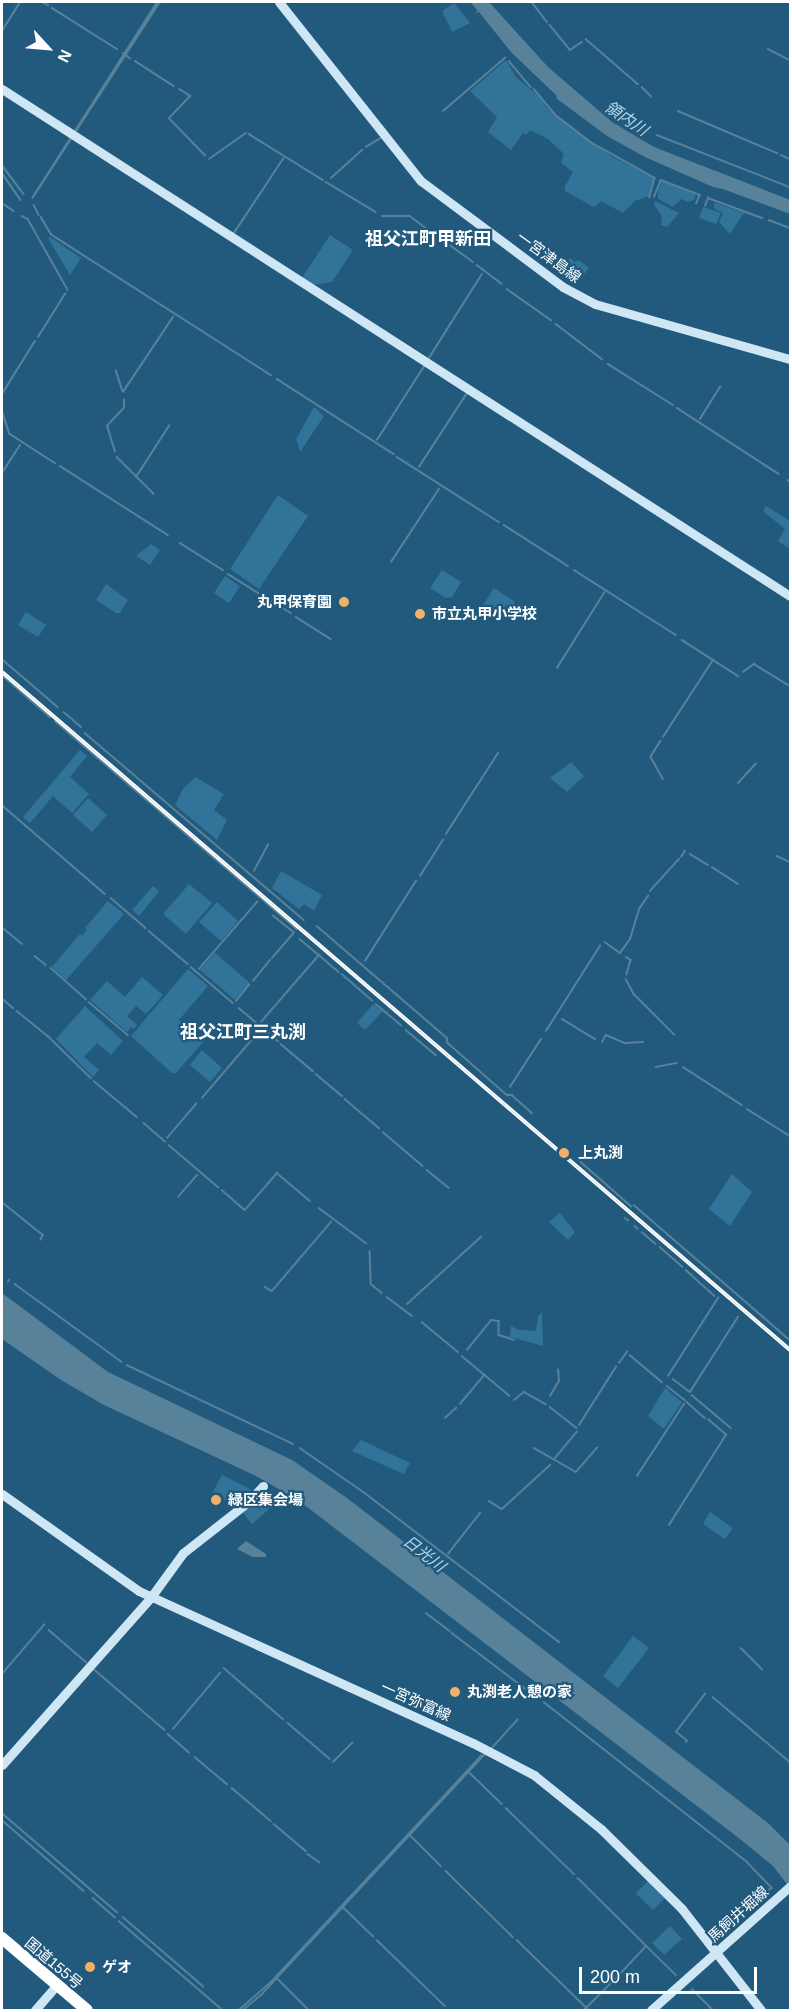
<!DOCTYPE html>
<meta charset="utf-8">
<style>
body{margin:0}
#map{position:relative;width:792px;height:2012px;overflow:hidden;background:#225a7d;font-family:Arial,"Noto Sans JP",sans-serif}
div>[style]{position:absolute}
.green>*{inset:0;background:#327399}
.water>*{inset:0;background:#58829a}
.stream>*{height:1.5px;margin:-0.75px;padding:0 0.75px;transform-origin:0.75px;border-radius:0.75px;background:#58829a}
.secondary>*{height:9px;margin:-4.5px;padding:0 4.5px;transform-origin:4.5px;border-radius:4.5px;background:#cfe7f5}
.highway>*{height:12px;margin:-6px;padding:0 6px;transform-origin:6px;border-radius:6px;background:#fff}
.rail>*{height:4px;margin-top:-2px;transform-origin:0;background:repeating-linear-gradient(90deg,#225a7d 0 4.5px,#fff 0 9px);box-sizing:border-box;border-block:2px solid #fff}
.dots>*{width:16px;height:16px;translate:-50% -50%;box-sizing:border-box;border:3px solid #225a7d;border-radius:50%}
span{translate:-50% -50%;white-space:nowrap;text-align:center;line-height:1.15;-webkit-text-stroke:4.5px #225a7d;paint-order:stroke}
.street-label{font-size:15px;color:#fff}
.poi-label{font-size:15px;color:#fff;font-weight:700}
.right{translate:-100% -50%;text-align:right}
.left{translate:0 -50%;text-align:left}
.water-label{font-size:16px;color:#b1d8ee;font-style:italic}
.quarter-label{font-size:18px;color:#fff;font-weight:700}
.frame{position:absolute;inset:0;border:3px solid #fff;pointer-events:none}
.north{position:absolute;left:18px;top:18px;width:60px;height:60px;-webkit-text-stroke:4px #225a7d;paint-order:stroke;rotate:116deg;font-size:16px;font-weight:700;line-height:24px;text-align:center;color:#fff}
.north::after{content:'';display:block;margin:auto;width:21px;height:27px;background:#fff;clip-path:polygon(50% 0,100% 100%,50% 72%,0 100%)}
.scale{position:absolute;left:579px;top:1967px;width:178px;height:27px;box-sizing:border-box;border:3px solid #fff;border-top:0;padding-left:8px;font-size:18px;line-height:21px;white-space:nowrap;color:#fff;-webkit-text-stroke:4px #225a7d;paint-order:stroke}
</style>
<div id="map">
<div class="green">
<i style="clip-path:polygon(454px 3px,470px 23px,452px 32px,442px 11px)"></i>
<i style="clip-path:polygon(506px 60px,516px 77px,545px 102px,545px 106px,573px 130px,611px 156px,654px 178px,649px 196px,635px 201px,623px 213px,601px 201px,594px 207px,565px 191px,565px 186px,573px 172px,561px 163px,564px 154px,548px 139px,530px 130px,526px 135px,523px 133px,511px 150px,488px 132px,497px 117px,470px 91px)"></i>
<i style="clip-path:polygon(662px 181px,696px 195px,694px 200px,688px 202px,681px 199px,673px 207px,658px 199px,658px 191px)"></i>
<i style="clip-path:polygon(655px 201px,679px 213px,667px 227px,661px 225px,662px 216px,654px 205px)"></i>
<i style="clip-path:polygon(716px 203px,744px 213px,730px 234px,719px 222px,723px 213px,715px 209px,713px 204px)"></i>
<i style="clip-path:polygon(703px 207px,721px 213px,716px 224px,699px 218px)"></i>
<i style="clip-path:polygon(330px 235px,353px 250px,332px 282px,313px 285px,302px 278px)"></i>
<i style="clip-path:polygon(50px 237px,81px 258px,70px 275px,48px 238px)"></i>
<i style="clip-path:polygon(570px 258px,575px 262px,578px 260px,589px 268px,582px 277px,565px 265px)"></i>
<i style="clip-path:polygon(314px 407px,324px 416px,300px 452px,296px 439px)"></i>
<i style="clip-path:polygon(278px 495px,308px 516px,259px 589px,230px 569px)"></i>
<i style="clip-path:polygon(766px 506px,790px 521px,790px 549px,778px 541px,785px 529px,763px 511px)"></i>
<i style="clip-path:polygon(151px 544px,160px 550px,150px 565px,136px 556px)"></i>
<i style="clip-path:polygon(442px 570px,461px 582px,452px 597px,446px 598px,430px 588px)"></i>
<i style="clip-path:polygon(225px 576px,240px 586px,229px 603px,214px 593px)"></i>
<i style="clip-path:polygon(106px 584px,128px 600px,120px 613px,116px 613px,96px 600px)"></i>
<i style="clip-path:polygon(494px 588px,515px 602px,505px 618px,483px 605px)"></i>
<i style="clip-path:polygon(26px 612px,46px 625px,38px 637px,18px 625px)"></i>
<i style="clip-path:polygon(80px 750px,87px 756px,70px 777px,89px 794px,72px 813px,53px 796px,30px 823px,23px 817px)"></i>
<i style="clip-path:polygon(571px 762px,584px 776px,567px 792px,550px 778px)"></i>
<i style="clip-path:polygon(195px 777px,224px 794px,214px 810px,227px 820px,217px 840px,175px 805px,183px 789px)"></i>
<i style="clip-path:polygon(88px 798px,107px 815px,92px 832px,73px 815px)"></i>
<i style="clip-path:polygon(281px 871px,322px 895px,314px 911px,304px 904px,299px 909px,272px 888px)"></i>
<i style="clip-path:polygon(189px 884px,212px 903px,186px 934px,163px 914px)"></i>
<i style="clip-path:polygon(153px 886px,159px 891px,139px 916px,132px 910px)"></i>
<i style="clip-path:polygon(108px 901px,124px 914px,66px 980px,52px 967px,80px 934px,82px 936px,87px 930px,85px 928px)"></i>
<i style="clip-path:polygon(217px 902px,238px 921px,221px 941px,199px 922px)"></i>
<i style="clip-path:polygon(215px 953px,250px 983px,235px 1000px,200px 970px)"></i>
<i style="clip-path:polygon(188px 969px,208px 986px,179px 1020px,203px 1042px,176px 1073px,172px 1073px,131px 1036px)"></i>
<i style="clip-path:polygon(142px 977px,163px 995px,146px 1014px,136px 1006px,127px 1016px,137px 1025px,134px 1029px,131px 1027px,127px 1032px,90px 1000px,107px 981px,125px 997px)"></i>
<i style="clip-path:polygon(373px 1004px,383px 1011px,365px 1030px,357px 1023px)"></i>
<i style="clip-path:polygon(85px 1006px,123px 1041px,111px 1055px,97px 1043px,84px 1057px,99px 1070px,93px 1077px,56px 1039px)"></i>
<i style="clip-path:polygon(202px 1050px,222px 1068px,210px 1082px,190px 1065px)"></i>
<i style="clip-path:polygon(732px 1174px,752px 1192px,730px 1226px,709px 1209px)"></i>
<i style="clip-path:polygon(560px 1213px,575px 1232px,568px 1240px,549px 1222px)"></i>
<i style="clip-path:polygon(542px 1312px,543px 1346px,510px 1337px,511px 1326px,519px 1330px,536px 1331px,538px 1316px)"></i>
<i style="clip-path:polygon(665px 1388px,682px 1402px,664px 1429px,648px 1416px)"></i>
<i style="clip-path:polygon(361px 1440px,410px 1463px,404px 1474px,352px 1451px)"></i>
<i style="clip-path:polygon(222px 1475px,252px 1490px,235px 1506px,212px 1494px)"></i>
<i style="clip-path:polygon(263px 1494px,274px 1500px,268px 1510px,252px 1524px,243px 1513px)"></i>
<i style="clip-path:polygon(710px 1512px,733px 1528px,725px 1539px,703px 1524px)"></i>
<i style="clip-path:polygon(633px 1636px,649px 1648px,618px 1688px,603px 1676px)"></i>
<i style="clip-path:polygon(648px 1881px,665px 1898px,653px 1910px,636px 1893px)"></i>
<i style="clip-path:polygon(670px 1926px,682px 1939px,664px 1955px,652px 1943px)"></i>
</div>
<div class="water">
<i style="clip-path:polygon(156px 2px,161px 2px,33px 199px,31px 198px)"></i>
<i style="clip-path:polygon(470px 2px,489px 2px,548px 67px,612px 122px,654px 147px,790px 200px,790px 214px,723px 189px,713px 187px,645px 157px,607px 136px,556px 98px,557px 96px,511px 52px,479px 12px,474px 14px,478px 11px)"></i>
<i style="clip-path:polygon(2px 1293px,108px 1372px,292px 1460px,347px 1498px,768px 1823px,790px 1845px,790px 1888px,773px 1866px,740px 1839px,298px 1500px,256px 1476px,104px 1405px,61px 1380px,2px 1339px)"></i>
<i style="clip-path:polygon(246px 1541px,266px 1554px,266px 1557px,253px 1557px,237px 1549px)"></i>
</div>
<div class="stream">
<i style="left:42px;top:2px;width:7px;rotate:27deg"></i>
<i style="left:532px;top:2px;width:25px;rotate:53deg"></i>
<i style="left:52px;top:8px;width:77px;rotate:32.2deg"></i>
<i style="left:550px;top:25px;width:32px;rotate:51deg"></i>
<i style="left:570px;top:50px;width:14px;rotate:-34deg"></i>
<i style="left:2px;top:31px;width:34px;rotate:-58deg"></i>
<i style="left:586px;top:39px;width:69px;rotate:40.9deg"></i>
<i style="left:768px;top:49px;width:25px;rotate:27deg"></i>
<i style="left:123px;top:53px;width:9px;rotate:36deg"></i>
<i style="left:135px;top:61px;width:46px;rotate:32.7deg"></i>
<i style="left:509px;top:61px;width:34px;rotate:50deg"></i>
<i style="left:642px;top:87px;width:13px;rotate:45deg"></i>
<i style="left:534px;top:89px;width:35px;rotate:50deg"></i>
<i style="left:557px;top:116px;width:44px;rotate:37.6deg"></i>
<i style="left:592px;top:143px;width:72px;rotate:29.1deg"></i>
<i style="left:655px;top:178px;width:20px;rotate:105deg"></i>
<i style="left:443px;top:111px;width:82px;rotate:-40.5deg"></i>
<i style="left:678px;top:111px;width:108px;rotate:23deg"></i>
<i style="left:170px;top:117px;width:29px;rotate:-46deg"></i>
<i style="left:190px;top:96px;width:12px;rotate:-149deg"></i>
<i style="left:169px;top:118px;width:52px;rotate:45.8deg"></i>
<i style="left:249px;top:134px;width:87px;rotate:31.9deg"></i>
<i style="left:657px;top:135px;width:143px;rotate:21.4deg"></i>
<i style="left:366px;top:147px;width:17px;rotate:-31deg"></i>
<i style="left:781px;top:155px;width:10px;rotate:24deg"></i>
<i style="left:209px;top:159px;width:45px;rotate:-35.1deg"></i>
<i style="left:2px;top:165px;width:36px;rotate:53deg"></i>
<i style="left:2px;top:173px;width:33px;rotate:55deg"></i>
<i style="left:331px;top:178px;width:42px;rotate:-42.1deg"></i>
<i style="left:326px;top:182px;width:58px;rotate:31deg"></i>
<i style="left:654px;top:197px;width:18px;rotate:-68deg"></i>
<i style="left:661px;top:180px;width:42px;rotate:21deg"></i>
<i style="left:700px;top:195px;width:9px;rotate:111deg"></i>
<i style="left:2px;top:203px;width:14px;rotate:34deg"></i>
<i style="left:34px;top:205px;width:11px;rotate:63deg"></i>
<i style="left:705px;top:206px;width:9px;rotate:-69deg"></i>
<i style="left:708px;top:198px;width:58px;rotate:20.3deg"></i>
<i style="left:22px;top:216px;width:7px;rotate:27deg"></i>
<i style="left:28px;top:219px;width:81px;rotate:60.6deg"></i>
<i style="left:382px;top:216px;width:28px"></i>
<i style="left:410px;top:216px;width:35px;rotate:37deg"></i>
<i style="left:41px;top:217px;width:21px;rotate:59deg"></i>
<i style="left:52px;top:235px;width:260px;rotate:32.6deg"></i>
<i style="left:769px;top:220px;width:22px;rotate:21deg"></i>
<i style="left:234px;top:233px;width:89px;rotate:-56.5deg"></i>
<i style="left:443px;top:240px;width:37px;rotate:36deg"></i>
<i style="left:477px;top:265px;width:31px;rotate:37deg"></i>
<i style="left:507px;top:289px;width:54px;rotate:35.2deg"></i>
<i style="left:556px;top:324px;width:58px;rotate:37.3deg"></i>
<i style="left:38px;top:337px;width:51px;rotate:-57.9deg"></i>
<i style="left:429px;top:358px;width:99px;rotate:-57.8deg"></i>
<i style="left:608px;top:364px;width:77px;rotate:32.2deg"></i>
<i style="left:116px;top:370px;width:22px;rotate:72deg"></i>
<i style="left:277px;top:379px;width:139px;rotate:32.7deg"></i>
<i style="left:123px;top:392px;width:90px;rotate:-56.3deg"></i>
<i style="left:2px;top:394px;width:62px;rotate:-58.1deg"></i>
<i style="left:677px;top:408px;width:121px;rotate:32.9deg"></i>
<i style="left:2px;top:410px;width:25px;rotate:72deg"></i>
<i style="left:10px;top:434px;width:54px;rotate:32.8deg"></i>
<i style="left:700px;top:419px;width:38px;rotate:-58deg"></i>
<i style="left:377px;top:440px;width:89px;rotate:-57.4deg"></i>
<i style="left:115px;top:452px;width:27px;rotate:-107deg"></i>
<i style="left:107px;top:426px;width:25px;rotate:-47deg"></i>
<i style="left:124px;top:408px;width:8px;rotate:-90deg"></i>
<i style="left:117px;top:457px;width:52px;rotate:45deg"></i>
<i style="left:397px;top:457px;width:121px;rotate:32.5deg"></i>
<i style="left:60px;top:466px;width:128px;rotate:32.6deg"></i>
<i style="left:419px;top:467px;width:88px;rotate:-57deg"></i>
<i style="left:2px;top:473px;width:33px;rotate:-57deg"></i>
<i style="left:136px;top:477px;width:61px;rotate:-57.1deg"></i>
<i style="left:788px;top:480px;width:3px;rotate:45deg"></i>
<i style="left:504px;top:525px;width:76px;rotate:32.6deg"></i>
<i style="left:180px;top:543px;width:51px;rotate:32.1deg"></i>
<i style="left:391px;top:562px;width:87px;rotate:-56.7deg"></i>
<i style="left:574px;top:570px;width:121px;rotate:32.5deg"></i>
<i style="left:228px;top:574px;width:36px;rotate:32deg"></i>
<i style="left:261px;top:595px;width:35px;rotate:31deg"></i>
<i style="left:296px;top:617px;width:41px;rotate:32.2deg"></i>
<i style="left:682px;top:640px;width:67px;rotate:32.7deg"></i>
<i style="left:2px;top:659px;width:74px;rotate:40.6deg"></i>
<i style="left:557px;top:668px;width:89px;rotate:-57.9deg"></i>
<i style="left:743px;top:672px;width:14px;rotate:-36deg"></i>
<i style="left:754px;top:664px;width:42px;rotate:31.4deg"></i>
<i style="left:2px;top:675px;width:64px;rotate:41.2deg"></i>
<i style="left:64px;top:712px;width:23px;rotate:41deg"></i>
<i style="left:55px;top:721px;width:319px;rotate:40.7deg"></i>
<i style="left:85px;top:733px;width:288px;rotate:40.5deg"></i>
<i style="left:663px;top:737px;width:92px;rotate:-57deg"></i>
<i style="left:661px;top:741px;width:19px;rotate:122deg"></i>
<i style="left:651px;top:757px;width:25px;rotate:61deg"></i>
<i style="left:738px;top:783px;width:26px;rotate:-47deg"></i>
<i style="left:2px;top:805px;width:136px;rotate:40.8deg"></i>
<i style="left:2px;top:813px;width:1px;rotate:-90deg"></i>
<i style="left:446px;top:834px;width:96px;rotate:-57.3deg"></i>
<i style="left:690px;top:854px;width:21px;rotate:31deg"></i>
<i style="left:777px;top:856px;width:14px;rotate:25deg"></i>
<i style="left:681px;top:857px;width:7px;rotate:-56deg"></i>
<i style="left:712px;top:867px;width:31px;rotate:33deg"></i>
<i style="left:254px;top:871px;width:30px;rotate:-62deg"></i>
<i style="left:420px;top:876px;width:43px;rotate:-57.4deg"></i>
<i style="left:650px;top:891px;width:43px;rotate:-47.8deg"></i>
<i style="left:111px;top:898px;width:46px;rotate:40.6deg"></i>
<i style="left:317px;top:926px;width:172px;rotate:40.7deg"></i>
<i style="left:447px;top:1038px;width:5px;rotate:79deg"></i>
<i style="left:448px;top:1043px;width:79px;rotate:41.4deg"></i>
<i style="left:507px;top:1095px;width:5px"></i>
<i style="left:512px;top:1095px;width:27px;rotate:42deg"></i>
<i style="left:2px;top:927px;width:26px;rotate:40deg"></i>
<i style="left:149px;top:931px;width:51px;rotate:40.2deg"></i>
<i style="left:300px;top:939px;width:51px;rotate:40.2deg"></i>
<i style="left:605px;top:942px;width:19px;rotate:36deg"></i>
<i style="left:620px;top:953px;width:17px;rotate:-54deg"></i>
<i style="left:630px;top:939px;width:31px;rotate:-73deg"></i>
<i style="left:639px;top:909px;width:16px;rotate:-55deg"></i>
<i style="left:35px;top:956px;width:14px;rotate:39deg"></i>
<i style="left:626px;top:957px;width:6px;rotate:31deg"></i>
<i style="left:631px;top:960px;width:15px;rotate:106deg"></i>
<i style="left:272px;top:958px;width:33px;rotate:-49deg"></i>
<i style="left:294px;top:933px;width:27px;rotate:-141deg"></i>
<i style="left:365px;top:961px;width:95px;rotate:-57.5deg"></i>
<i style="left:191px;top:967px;width:55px;rotate:40.6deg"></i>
<i style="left:51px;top:968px;width:47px;rotate:41.5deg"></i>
<i style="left:199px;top:969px;width:89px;rotate:-49.1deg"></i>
<i style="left:342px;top:974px;width:40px;rotate:41deg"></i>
<i style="left:626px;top:979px;width:17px;rotate:62deg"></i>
<i style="left:634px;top:994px;width:57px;rotate:45deg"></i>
<i style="left:253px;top:981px;width:27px;rotate:-51deg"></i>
<i style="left:2px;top:998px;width:15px;rotate:42deg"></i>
<i style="left:236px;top:1001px;width:21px;rotate:-51deg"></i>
<i style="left:89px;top:1002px;width:51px;rotate:40.2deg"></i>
<i style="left:376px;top:1004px;width:33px;rotate:40deg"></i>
<i style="left:239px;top:1008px;width:51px;rotate:40.2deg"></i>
<i style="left:17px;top:1011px;width:40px;rotate:39deg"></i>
<i style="left:48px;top:1036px;width:60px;rotate:44.3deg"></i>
<i style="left:562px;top:1019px;width:39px;rotate:31deg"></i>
<i style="left:261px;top:1022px;width:89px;rotate:-49.1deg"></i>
<i style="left:406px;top:1030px;width:39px;rotate:40deg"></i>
<i style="left:546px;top:1031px;width:101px;rotate:-57.6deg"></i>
<i style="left:602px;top:1042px;width:8px;rotate:-60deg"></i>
<i style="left:606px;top:1035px;width:21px;rotate:23deg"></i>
<i style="left:625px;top:1043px;width:18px;rotate:-3deg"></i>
<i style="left:281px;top:1044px;width:42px;rotate:40.2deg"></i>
<i style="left:656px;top:1067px;width:21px;rotate:-11deg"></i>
<i style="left:683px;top:1067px;width:70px;rotate:32.8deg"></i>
<i style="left:316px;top:1074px;width:34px;rotate:40deg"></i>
<i style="left:94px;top:1081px;width:56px;rotate:39.9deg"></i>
<i style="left:510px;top:1087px;width:57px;rotate:-57.1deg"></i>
<i style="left:202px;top:1098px;width:89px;rotate:-49.5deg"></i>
<i style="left:345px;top:1099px;width:45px;rotate:40.5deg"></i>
<i style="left:747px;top:1109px;width:51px;rotate:32.1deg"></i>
<i style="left:144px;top:1123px;width:28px;rotate:41deg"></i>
<i style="left:383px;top:1132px;width:52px;rotate:40.4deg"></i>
<i style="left:167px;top:1138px;width:45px;rotate:-49.5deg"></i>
<i style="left:169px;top:1145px;width:65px;rotate:40.6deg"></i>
<i style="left:581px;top:1162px;width:67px;rotate:41.3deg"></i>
<i style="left:427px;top:1170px;width:28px;rotate:39deg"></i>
<i style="left:222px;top:1190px;width:30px;rotate:41deg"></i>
<i style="left:245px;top:1210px;width:49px;rotate:-49.1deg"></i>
<i style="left:277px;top:1173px;width:43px;rotate:40.3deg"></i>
<i style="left:178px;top:1197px;width:29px;rotate:-49deg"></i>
<i style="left:2px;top:1202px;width:53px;rotate:38.8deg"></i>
<i style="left:43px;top:1235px;width:5px;rotate:112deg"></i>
<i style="left:634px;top:1205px;width:206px;rotate:40.9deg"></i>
<i style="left:319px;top:1208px;width:59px;rotate:36.7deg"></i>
<i style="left:625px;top:1218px;width:4px;rotate:34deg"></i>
<i style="left:635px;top:1226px;width:4px;rotate:45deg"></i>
<i style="left:642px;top:1232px;width:18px;rotate:41deg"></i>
<i style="left:660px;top:1247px;width:30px;rotate:41deg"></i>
<i style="left:370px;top:1251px;width:33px;rotate:88deg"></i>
<i style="left:371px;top:1284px;width:14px;rotate:39deg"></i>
<i style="left:686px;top:1270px;width:38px;rotate:42deg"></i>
<i style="left:8px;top:1282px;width:2px;rotate:-63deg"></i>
<i style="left:15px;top:1284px;width:132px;rotate:36.1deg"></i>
<i style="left:265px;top:1287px;width:8px;rotate:30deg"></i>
<i style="left:272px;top:1291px;width:91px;rotate:-49.5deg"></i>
<i style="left:2px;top:1291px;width:2px;rotate:-90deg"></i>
<i style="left:387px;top:1297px;width:31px;rotate:37deg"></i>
<i style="left:407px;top:1304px;width:100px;rotate:-42.2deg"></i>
<i style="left:422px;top:1322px;width:47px;rotate:39.8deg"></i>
<i style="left:467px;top:1350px;width:38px;rotate:-51deg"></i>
<i style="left:491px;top:1320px;width:8px;rotate:7deg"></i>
<i style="left:499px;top:1321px;width:14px;rotate:90deg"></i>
<i style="left:499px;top:1335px;width:16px;rotate:18deg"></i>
<i style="left:630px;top:1355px;width:42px;rotate:40.2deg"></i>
<i style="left:462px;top:1356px;width:62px;rotate:39.8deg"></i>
<i style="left:619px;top:1363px;width:14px;rotate:-54deg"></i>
<i style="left:127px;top:1365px;width:184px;rotate:25.4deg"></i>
<i style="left:668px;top:1376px;width:93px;rotate:-57.3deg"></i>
<i style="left:673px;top:1379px;width:21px;rotate:37deg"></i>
<i style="left:690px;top:1392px;width:89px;rotate:-57.4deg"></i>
<i style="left:667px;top:1386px;width:23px;rotate:38deg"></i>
<i style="left:692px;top:1395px;width:51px;rotate:40.2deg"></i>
<i style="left:550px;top:1396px;width:17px;rotate:-59deg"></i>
<i style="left:559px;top:1381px;width:11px;rotate:-95deg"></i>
<i style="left:514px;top:1400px;width:13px;rotate:-39deg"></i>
<i style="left:524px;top:1392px;width:25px;rotate:29deg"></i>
<i style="left:687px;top:1402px;width:24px;rotate:42deg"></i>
<i style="left:460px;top:1404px;width:38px;rotate:-50deg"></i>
<i style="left:550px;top:1407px;width:34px;rotate:38deg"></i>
<i style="left:445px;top:1418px;width:15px;rotate:-42deg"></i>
<i style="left:579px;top:1425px;width:69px;rotate:-57.5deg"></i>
<i style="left:300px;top:1448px;width:79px;rotate:34.7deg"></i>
<i style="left:365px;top:1493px;width:245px;rotate:37.5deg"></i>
<i style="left:534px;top:1448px;width:48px;rotate:29.7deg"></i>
<i style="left:576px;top:1472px;width:32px;rotate:-49deg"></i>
<i style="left:555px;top:1458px;width:34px;rotate:-50deg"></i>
<i style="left:637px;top:1476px;width:86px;rotate:-56.9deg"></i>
<i style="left:489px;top:1501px;width:15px;rotate:32deg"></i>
<i style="left:502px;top:1509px;width:65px;rotate:-42.5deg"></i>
<i style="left:669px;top:1525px;width:107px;rotate:-57.7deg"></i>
<i style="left:726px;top:1435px;width:23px;rotate:-139deg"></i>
<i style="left:448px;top:1554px;width:52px;rotate:-52deg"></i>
<i style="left:426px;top:1613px;width:30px;rotate:37deg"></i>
<i style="left:49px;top:1630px;width:49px;rotate:40.9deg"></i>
<i style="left:452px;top:1633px;width:99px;rotate:37.2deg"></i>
<i style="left:741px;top:1648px;width:30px;rotate:45deg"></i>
<i style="left:224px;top:1668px;width:78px;rotate:40.8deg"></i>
<i style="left:95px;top:1670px;width:92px;rotate:40.6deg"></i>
<i style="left:2px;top:1674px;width:65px;rotate:-49.4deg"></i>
<i style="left:713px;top:1697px;width:101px;rotate:40.2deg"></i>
<i style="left:544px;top:1702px;width:258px;rotate:38.2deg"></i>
<i style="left:747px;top:1862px;width:36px;rotate:46deg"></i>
<i style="left:772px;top:1888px;width:13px;rotate:138deg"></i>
<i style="left:288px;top:1723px;width:55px;rotate:40.6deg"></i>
<i style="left:173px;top:1729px;width:73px;rotate:-50deg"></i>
<i style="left:168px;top:1734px;width:28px;rotate:41deg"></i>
<i style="left:686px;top:1742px;width:1px;rotate:-45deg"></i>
<i style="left:687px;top:1741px;width:14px;rotate:-141deg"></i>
<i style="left:676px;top:1732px;width:48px;rotate:-52.7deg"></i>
<i style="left:492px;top:1748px;width:38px;rotate:-48deg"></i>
<i style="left:195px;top:1757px;width:42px;rotate:40.2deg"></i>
<i style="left:333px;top:1762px;width:27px;rotate:-45deg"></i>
<i style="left:469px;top:1772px;width:46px;rotate:44.1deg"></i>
<i style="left:232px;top:1788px;width:51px;rotate:40.2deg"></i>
<i style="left:506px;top:1808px;width:95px;rotate:44.1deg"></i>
<i style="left:2px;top:1813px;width:152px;rotate:40.7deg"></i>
<i style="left:2px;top:1820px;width:108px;rotate:40.9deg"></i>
<i style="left:274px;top:1824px;width:42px;rotate:40.2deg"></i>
<i style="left:410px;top:1835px;width:44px;rotate:45deg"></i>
<i style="left:308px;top:1854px;width:14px;rotate:36deg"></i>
<i style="left:446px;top:1871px;width:94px;rotate:44.6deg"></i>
<i style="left:578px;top:1878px;width:138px;rotate:44.7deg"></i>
<i style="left:93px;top:1898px;width:29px;rotate:41deg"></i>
<i style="left:343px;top:1907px;width:42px;rotate:44deg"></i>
<i style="left:123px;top:1917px;width:106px;rotate:40.8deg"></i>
<i style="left:119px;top:1921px;width:137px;rotate:40.6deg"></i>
<i style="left:377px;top:1940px;width:95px;rotate:44.1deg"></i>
<i style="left:517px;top:1940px;width:100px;rotate:44.2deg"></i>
<i style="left:620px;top:1974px;width:38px;rotate:-47deg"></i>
<i style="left:278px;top:1979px;width:44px;rotate:45deg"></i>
<i style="left:692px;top:1989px;width:30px;rotate:45deg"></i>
<i style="left:239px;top:2010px;width:43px;rotate:-41.2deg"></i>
<i style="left:271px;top:1982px;width:309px;rotate:-47.1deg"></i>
<i style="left:243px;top:2010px;width:26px;rotate:-40deg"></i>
<i style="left:263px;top:1993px;width:326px;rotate:-47.1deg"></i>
<i style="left:448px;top:2010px;width:1px"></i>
<i style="left:584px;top:2010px;width:47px;rotate:-45deg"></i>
</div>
<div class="secondary">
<i style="left:279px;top:2px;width:228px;rotate:51.6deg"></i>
<i style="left:421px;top:181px;width:177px;rotate:36.7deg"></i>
<i style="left:563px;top:287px;width:36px;rotate:28deg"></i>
<i style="left:595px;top:304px;width:203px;rotate:15.8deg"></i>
<i style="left:2px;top:89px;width:937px;rotate:32.76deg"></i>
<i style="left:2px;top:1494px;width:168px;rotate:35.3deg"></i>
<i style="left:139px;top:1591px;width:367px;rotate:24.5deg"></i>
<i style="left:473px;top:1743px;width:69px;rotate:27.7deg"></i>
<i style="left:534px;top:1775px;width:86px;rotate:38.9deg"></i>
<i style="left:601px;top:1829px;width:114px;rotate:44.6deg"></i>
<i style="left:682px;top:1909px;width:128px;rotate:52deg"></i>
<i style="left:2px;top:1765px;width:225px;rotate:-48.4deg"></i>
<i style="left:151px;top:1597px;width:54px;rotate:-54deg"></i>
<i style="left:183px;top:1553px;width:83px;rotate:-38.1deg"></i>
<i style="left:248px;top:1502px;width:22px;rotate:-47deg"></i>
<i style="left:35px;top:2010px;width:33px;rotate:-49deg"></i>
<i style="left:651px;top:2010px;width:186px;rotate:-41.7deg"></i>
</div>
<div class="highway">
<i style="left:2px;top:1938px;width:111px;rotate:40.3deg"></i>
</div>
<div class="rail">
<i style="left:2px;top:672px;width:1040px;rotate:40.71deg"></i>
</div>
<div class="dots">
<i style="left:344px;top:602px;background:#f2b168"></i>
<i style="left:420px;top:614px;background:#f2b168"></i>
<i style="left:564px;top:1153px;background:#f2b168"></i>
<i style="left:216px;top:1500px;background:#f2b168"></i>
<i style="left:455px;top:1692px;background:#f2b168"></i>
<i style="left:90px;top:1967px;background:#f2b168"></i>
</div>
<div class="street-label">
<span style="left:549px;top:257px;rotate:36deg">一宮津島線</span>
<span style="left:416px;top:1701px;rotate:24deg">一宮弥富線</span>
<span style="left:738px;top:1914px;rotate:-42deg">馬飼井堀線</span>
<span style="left:54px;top:1963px;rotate:40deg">国道155号</span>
</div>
<div class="poi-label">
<span class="right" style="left:332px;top:602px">丸甲保育園</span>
<span class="left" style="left:432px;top:614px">市立丸甲小学校</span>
<span class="left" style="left:578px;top:1153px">上丸渕</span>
<span class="left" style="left:228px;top:1500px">緑区集会場</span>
<span class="left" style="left:467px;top:1692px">丸渕老人憩の家</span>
<span class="left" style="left:102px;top:1967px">ゲオ</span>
</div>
<div class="water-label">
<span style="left:626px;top:119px;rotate:34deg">領内川</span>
<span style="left:424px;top:1554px;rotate:38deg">日光川</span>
</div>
<div class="quarter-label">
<span style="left:428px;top:239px">祖父江町甲新田</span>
<span style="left:243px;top:1032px">祖父江町三丸渕</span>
</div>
<div class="frame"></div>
<div class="north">N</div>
<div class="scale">200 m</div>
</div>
